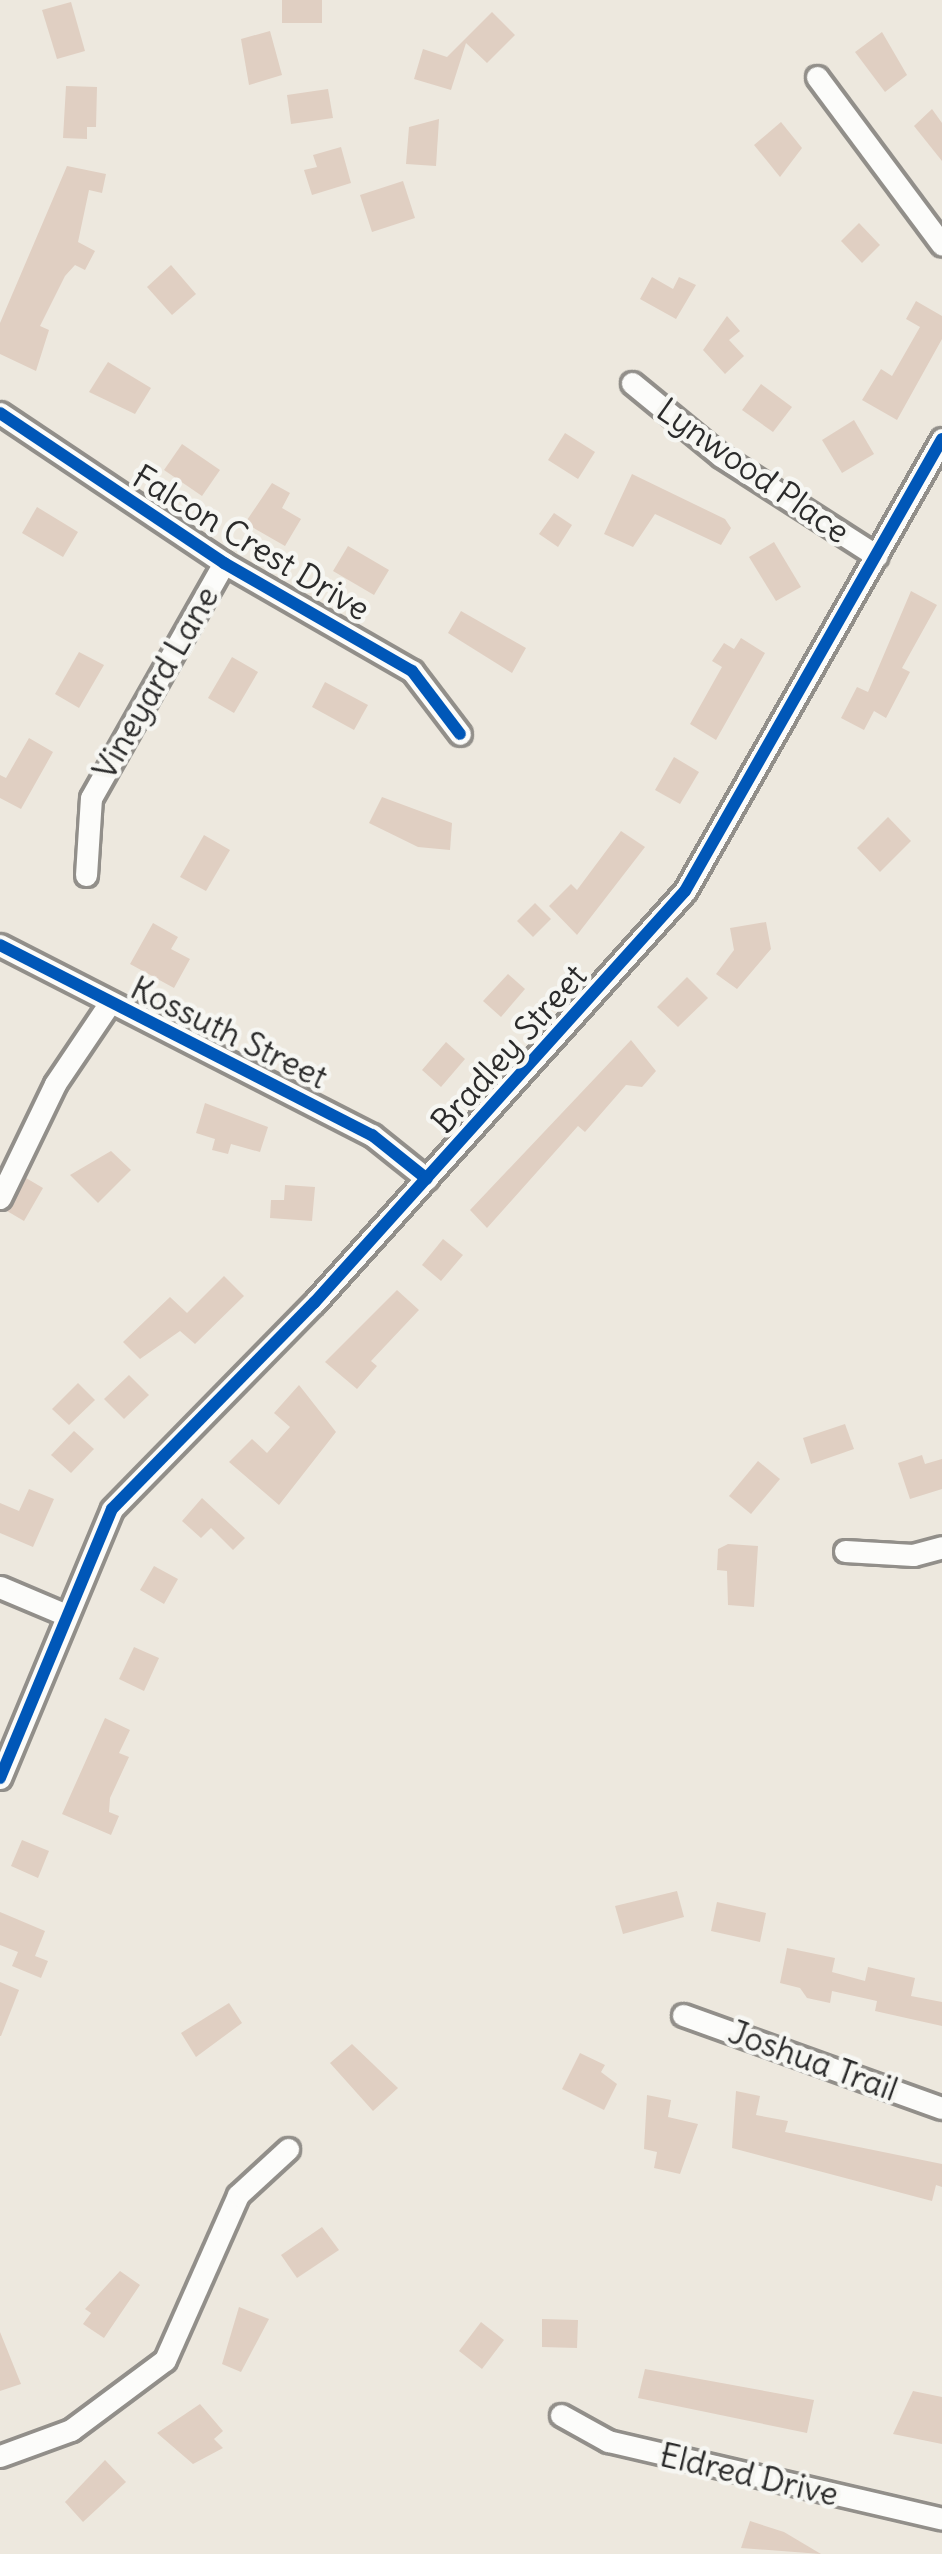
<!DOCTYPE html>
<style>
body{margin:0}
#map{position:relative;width:942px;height:2554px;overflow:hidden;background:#ede8de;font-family:Delius,sans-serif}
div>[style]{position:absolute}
.building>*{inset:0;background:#e0cfc2}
.roads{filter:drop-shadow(3px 0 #928f8a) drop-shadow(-3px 0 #928f8a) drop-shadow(0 3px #928f8a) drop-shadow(0 -3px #928f8a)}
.street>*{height:21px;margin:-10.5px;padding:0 10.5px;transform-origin:10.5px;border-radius:10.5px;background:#fcfcfa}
.cycleway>*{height:12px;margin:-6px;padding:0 6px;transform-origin:6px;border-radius:6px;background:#0057b8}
span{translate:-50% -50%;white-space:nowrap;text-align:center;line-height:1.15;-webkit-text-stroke:9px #f6f6f2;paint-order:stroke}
.street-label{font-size:33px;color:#2b2b2b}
</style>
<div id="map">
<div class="building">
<i style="clip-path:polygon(282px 0,322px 0,322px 23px,282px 23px)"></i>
<i style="clip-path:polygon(71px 2px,85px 51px,57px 59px,42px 10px)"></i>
<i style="clip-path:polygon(492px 12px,515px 35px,487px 63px,466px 43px,451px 90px,414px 79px,423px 49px,447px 57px)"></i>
<i style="clip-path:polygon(270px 31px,282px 75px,249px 85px,241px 39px)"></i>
<i style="clip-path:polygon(882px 32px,907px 75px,885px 92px,855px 52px)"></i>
<i style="clip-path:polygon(66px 86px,97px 87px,96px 127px,87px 127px,87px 139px,63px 138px)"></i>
<i style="clip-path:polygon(328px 89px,333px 118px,291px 124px,287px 95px)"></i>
<i style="clip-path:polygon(932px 109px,942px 123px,942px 161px,914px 126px)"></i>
<i style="clip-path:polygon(439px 119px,436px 166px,406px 164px,409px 127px)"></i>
<i style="clip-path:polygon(781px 122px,802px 148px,780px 177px,754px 145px)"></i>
<i style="clip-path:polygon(341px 147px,351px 183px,312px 195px,304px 170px,317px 167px,313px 155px)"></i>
<i style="clip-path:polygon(67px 166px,106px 174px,102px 193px,89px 190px,78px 242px,95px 251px,85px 270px,75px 265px,65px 276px,40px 326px,49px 330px,36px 371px,0 354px,0 323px)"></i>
<i style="clip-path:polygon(403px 181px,415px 218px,372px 232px,360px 195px)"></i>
<i style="clip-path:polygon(859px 223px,880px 245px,862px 263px,841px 241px)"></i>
<i style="clip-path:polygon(171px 265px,196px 294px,172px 315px,147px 287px)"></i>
<i style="clip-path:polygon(652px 277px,673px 289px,679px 277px,696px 285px,676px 319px,640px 299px)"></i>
<i style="clip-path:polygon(916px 301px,942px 316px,942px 339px,897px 420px,862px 400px,881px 369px,892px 376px,920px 327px,906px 319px)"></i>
<i style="clip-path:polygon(727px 316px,740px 331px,729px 340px,744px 356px,725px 374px,703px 350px)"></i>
<i style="clip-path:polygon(108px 362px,151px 388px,135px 414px,89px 392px)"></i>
<i style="clip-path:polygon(761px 384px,792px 407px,773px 432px,742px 410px)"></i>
<i style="clip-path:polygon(854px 420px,874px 454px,842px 473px,822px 440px)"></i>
<i style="clip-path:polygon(565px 433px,595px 452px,578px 479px,548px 460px)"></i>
<i style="clip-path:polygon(182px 444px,220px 470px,202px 496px,164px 470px)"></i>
<i style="clip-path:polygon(632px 474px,725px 519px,731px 528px,721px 545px,655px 514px,633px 547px,604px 534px)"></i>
<i style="clip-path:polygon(272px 483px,290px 493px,282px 508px,301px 519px,285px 546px,245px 523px)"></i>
<i style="clip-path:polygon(37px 507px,78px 532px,63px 557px,22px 533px)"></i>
<i style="clip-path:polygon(554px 513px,572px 525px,558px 547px,539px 534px)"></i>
<i style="clip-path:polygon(774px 542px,801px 587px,776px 601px,749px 557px)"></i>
<i style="clip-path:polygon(348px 546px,389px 570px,374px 595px,333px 571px)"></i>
<i style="clip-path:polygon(911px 591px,937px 605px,902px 668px,910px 672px,886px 718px,874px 711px,864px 730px,841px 718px,857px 687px,868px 692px)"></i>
<i style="clip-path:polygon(461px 611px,526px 648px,512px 673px,448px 633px)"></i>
<i style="clip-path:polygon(741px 638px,765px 653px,716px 740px,690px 724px,722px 667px,712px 661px,724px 643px,734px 649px)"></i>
<i style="clip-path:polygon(79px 652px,104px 665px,79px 708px,55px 694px)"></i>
<i style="clip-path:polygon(232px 657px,258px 672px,234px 713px,208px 698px)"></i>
<i style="clip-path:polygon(325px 682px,368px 705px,354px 730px,312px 707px)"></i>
<i style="clip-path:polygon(29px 738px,53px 752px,21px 809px,0 798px,0 775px,6px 778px)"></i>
<i style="clip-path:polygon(674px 757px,699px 772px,680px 804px,655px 790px)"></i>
<i style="clip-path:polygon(382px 797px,452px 823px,450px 850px,418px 847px,369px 823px)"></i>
<i style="clip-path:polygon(888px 817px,911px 841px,880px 872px,857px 848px)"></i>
<i style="clip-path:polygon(621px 831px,645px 847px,577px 935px,549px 906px,571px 884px,577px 890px)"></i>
<i style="clip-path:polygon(204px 835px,230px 850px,206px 891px,180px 877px)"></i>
<i style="clip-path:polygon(535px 903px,551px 919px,533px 937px,517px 921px)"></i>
<i style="clip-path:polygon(766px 922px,771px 949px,737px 989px,716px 974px,734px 950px,730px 928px)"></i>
<i style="clip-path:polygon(153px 923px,178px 937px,171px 949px,190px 959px,174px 988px,130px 964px)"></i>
<i style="clip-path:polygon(508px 974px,525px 989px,501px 1017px,483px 1001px)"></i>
<i style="clip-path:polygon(687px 977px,708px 998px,678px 1027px,657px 1007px)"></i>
<i style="clip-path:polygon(631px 1040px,656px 1071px,642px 1087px,626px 1085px,585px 1132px,578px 1126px,487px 1228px,470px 1210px)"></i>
<i style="clip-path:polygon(446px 1042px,465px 1059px,441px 1087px,422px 1070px)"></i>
<i style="clip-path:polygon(205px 1103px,268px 1127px,260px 1152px,231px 1144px,228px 1154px,212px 1150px,215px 1139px,196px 1133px)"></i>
<i style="clip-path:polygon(111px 1151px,131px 1170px,98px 1203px,70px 1175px)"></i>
<i style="clip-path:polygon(26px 1178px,43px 1188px,24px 1221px,7px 1211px)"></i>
<i style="clip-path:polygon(285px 1185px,315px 1187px,312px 1221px,270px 1218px,271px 1200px,284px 1200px)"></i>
<i style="clip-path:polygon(443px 1239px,463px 1255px,441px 1281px,422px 1265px)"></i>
<i style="clip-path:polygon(224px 1276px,244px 1296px,195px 1344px,180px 1331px,140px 1359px,123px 1342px,170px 1297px,187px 1313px)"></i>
<i style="clip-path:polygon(397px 1290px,419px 1310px,371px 1361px,377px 1366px,357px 1389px,325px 1362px)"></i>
<i style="clip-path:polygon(129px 1375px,149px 1395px,124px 1419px,104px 1399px)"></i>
<i style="clip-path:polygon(78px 1383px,95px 1400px,69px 1425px,52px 1409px)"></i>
<i style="clip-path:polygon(299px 1385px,336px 1432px,279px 1505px,229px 1462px,252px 1439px,267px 1453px,290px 1427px,274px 1413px)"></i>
<i style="clip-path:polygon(845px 1424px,854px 1449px,811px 1464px,803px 1438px)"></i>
<i style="clip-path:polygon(74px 1431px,94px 1449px,71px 1473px,51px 1455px)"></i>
<i style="clip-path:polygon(922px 1455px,925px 1464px,942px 1459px,942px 1489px,910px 1499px,898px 1463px)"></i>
<i style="clip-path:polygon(758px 1461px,780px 1479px,751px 1514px,729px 1496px)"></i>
<i style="clip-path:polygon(29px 1489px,54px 1499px,33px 1547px,0 1533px,0 1503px,19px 1511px)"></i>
<i style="clip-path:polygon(202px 1498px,245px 1538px,233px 1550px,211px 1528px,201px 1538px,182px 1521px)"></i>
<i style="clip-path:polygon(728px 1544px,758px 1546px,754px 1607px,728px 1605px,727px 1571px,717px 1570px,718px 1549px)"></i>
<i style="clip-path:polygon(154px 1566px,178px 1579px,164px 1604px,140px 1590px)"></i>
<i style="clip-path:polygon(134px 1647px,159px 1658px,144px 1691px,119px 1679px)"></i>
<i style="clip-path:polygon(105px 1718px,130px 1730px,119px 1753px,129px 1757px,110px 1798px,109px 1812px,119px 1816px,111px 1835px,62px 1814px)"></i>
<i style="clip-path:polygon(22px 1840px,49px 1851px,38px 1878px,11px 1866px)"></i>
<i style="clip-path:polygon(677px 1891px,684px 1917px,623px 1934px,615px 1906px)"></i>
<i style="clip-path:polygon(717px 1902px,766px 1913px,760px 1942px,711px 1931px)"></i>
<i style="clip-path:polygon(0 1912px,45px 1931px,35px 1956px,48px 1961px,41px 1978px,12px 1966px,18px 1952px,0 1945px)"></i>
<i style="clip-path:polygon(787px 1948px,835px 1958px,832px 1972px,865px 1981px,868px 1967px,915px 1978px,911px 1996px,942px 2002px,942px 2026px,875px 2011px,877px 2001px,832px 1991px,830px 2003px,807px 1998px,800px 1988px,780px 1983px)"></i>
<i style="clip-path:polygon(0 1982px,19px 1990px,1px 2036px,0 2036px)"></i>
<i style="clip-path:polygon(229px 2003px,242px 2023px,196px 2057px,181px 2033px)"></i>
<i style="clip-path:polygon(352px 2044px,398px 2088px,373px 2111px,330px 2063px)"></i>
<i style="clip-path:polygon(580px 2053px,605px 2065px,601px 2072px,617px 2084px,604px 2110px,562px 2089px)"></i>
<i style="clip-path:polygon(736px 2091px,760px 2096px,756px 2115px,788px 2121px,785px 2132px,942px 2164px,942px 2187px,936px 2185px,932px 2201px,732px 2148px)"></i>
<i style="clip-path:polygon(647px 2095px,671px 2100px,668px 2117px,698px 2124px,680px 2174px,654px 2168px,657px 2152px,644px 2149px)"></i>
<i style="clip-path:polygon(322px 2227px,339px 2250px,297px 2278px,281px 2255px)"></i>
<i style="clip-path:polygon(120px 2271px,140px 2285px,104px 2338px,83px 2324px,91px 2313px,85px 2309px)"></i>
<i style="clip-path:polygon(239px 2307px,269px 2319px,241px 2372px,222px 2364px)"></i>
<i style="clip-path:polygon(542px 2319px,578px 2320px,577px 2348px,542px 2347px)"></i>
<i style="clip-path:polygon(481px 2322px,504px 2340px,482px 2369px,459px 2351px)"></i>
<i style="clip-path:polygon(0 2332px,21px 2384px,0 2391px)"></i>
<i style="clip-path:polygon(645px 2369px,814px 2400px,807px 2433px,638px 2398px)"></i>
<i style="clip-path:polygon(913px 2391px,942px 2397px,942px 2444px,893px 2434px)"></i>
<i style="clip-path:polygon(200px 2404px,223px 2431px,214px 2439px,223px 2448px,193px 2464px,157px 2433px)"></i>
<i style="clip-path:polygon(105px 2460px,126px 2482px,83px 2522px,65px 2502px)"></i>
<i style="clip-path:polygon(750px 2521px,784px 2532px,821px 2554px,741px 2548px)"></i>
</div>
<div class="roads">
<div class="street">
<i style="left:817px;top:77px;width:209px;rotate:53.3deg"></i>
<i style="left:632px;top:383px;width:115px;rotate:39.4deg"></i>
<i style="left:721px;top:456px;width:185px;rotate:32.7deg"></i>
<i style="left:0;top:413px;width:270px;rotate:33.8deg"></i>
<i style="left:224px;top:563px;width:217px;rotate:29.9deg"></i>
<i style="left:412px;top:671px;width:79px;rotate:52.7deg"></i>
<i style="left:86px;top:875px;width:77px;rotate:-86.3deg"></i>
<i style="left:91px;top:798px;width:270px;rotate:-60.5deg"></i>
<i style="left:0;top:945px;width:418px;rotate:27.1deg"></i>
<i style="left:372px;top:1135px;width:70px;rotate:38.7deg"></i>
<i style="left:0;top:1198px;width:127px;rotate:-64.2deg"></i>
<i style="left:55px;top:1084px;width:97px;rotate:-56deg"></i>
<i style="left:845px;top:1551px;width:68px;rotate:3.4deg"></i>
<i style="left:913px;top:1555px;width:30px;rotate:-15deg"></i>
<i style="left:0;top:1587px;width:69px;rotate:22.9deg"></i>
<i style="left:0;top:1778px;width:291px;rotate:-67.4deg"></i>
<i style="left:112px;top:1509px;width:289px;rotate:-45.6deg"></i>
<i style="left:314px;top:1303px;width:554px;rotate:-48deg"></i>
<i style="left:685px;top:891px;width:520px;rotate:-60.38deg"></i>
<i style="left:683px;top:2015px;width:275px;rotate:19.8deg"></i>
<i style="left:561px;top:2415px;width:54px;rotate:29deg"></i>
<i style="left:608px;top:2441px;width:343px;rotate:13.1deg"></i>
<i style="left:0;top:2456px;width:76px;rotate:-20.1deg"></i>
<i style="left:71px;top:2430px;width:117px;rotate:-36.7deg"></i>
<i style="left:165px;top:2360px;width:180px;rotate:-66.1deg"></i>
<i style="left:238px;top:2195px;width:68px;rotate:-42.6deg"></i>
</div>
</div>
<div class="cycleway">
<i style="left:0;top:413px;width:270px;rotate:33.8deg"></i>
<i style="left:224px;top:563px;width:217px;rotate:29.9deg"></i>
<i style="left:412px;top:671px;width:79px;rotate:52.7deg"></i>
<i style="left:0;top:945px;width:418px;rotate:27.1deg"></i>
<i style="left:372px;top:1135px;width:70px;rotate:38.7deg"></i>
<i style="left:0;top:1778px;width:291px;rotate:-67.4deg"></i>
<i style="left:112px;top:1509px;width:289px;rotate:-45.6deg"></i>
<i style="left:314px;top:1303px;width:554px;rotate:-48deg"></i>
<i style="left:685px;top:891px;width:520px;rotate:-60.38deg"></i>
</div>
<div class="street-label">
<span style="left:753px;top:471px;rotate:35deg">Lynwood Place</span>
<span style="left:251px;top:543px;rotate:31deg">Falcon Crest Drive</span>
<span style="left:156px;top:683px;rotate:-60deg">Vineyard Lane</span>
<span style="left:229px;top:1033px;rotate:26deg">Kossuth Street</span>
<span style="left:509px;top:1049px;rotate:-48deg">Bradley Street</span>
<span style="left:813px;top:2061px;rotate:20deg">Joshua Trail</span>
<span style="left:749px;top:2475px;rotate:13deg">Eldred Drive</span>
</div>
</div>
